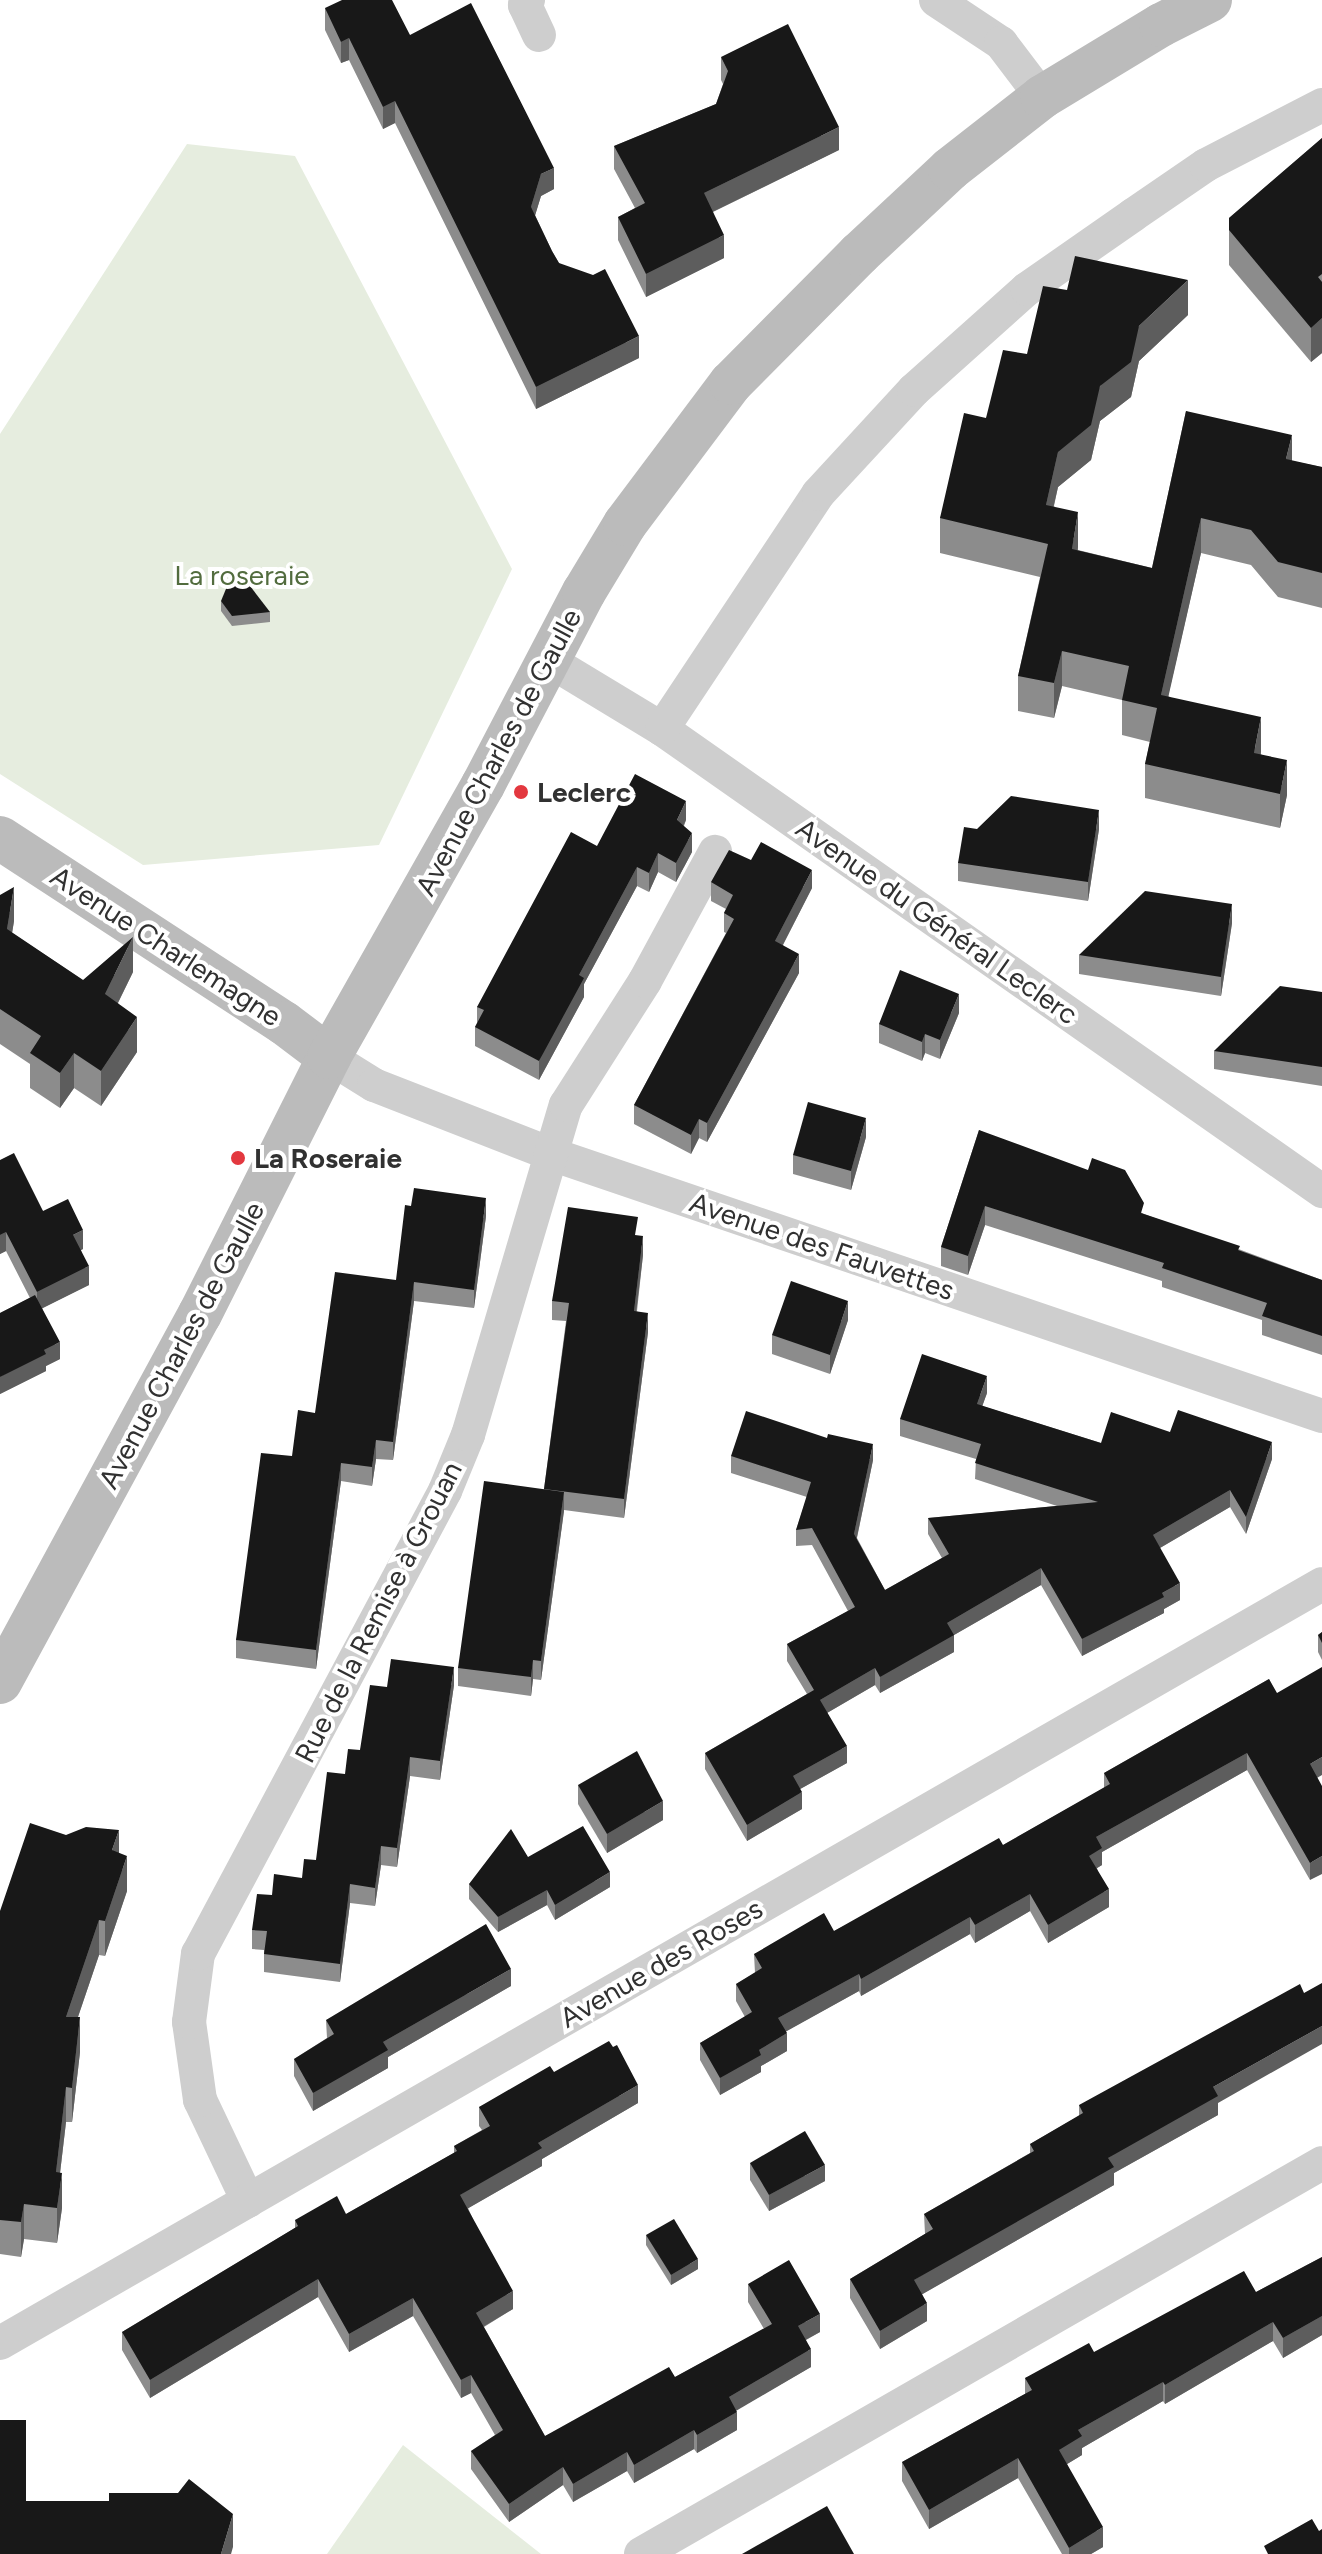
<!DOCTYPE html>
<meta charset="utf-8">
<style>
body{margin:0}
#map{position:relative;width:1322px;height:2554px;overflow:hidden;background:#fff;font-family:Figtree,sans-serif}
div>[style]{position:absolute}
.green>*{inset:0;background:#e6eddf}
.street>*{height:34px;margin:-17px;padding:0 17px;transform-origin:17px;border-radius:17px;background:#cecece}
.secondary>*{height:44px;margin:-22px;padding:0 22px;transform-origin:22px;border-radius:22px;background:#bbb}
.wall>*{inset:0;background:#8c8c8c}
.shaded-wall>*{inset:0;background:#5d5d5d}
.building>*{inset:0;background:#181818}
.dots>*{width:22px;height:22px;translate:-50% -50%;box-sizing:border-box;border:4px solid #fff;border-radius:50%}
span{translate:-50% -50%;white-space:nowrap;text-align:center;line-height:1.15;-webkit-text-stroke:8px #fff;paint-order:stroke}
.park-label{font-size:28px;color:#526c3e}
.street-label{font-size:28px;color:#313131}
.poi-label{font-size:28px;color:#313131;font-weight:700}
.left{translate:0 -50%;text-align:left}
</style>
<div id="map">
<div class="green">
<i style="clip-path:polygon(187px 144px,295px 156px,512px 569px,379px 845px,143px 865px,0 774px,0 434px)"></i>
<i style="clip-path:polygon(403px 2445px,541px 2554px,327px 2554px)"></i>
</div>
<div class="street">
<i style="left:528px;top:0;width:6px;rotate:121deg"></i>
<i style="left:525px;top:5px;width:33px;rotate:65deg"></i>
<i style="left:936px;top:0;width:78px;rotate:33.5deg"></i>
<i style="left:1001px;top:43px;width:68px;rotate:52.8deg"></i>
<i style="left:548px;top:660px;width:133px;rotate:31.2deg"></i>
<i style="left:662px;top:729px;width:806px;rotate:34.99deg"></i>
<i style="left:662px;top:729px;width:282px;rotate:-56.4deg"></i>
<i style="left:818px;top:494px;width:142px;rotate:-47.3deg"></i>
<i style="left:914px;top:390px;width:152px;rotate:-41.8deg"></i>
<i style="left:1027px;top:289px;width:129px;rotate:-34.9deg"></i>
<i style="left:1133px;top:215px;width:88px;rotate:-34.4deg"></i>
<i style="left:1206px;top:165px;width:131px;rotate:-27.3deg"></i>
<i style="left:329px;top:1057px;width:53px;rotate:31.9deg"></i>
<i style="left:374px;top:1085px;width:190px;rotate:21.3deg"></i>
<i style="left:551px;top:1154px;width:814px;rotate:18.77deg"></i>
<i style="left:248px;top:2201px;width:112px;rotate:-115.4deg"></i>
<i style="left:200px;top:2100px;width:79px;rotate:-98deg"></i>
<i style="left:189px;top:2022px;width:69px;rotate:-82.5deg"></i>
<i style="left:198px;top:1954px;width:525px;rotate:-61.92deg"></i>
<i style="left:445px;top:1491px;width:61px;rotate:-67.7deg"></i>
<i style="left:468px;top:1435px;width:344px;rotate:-73.5deg"></i>
<i style="left:566px;top:1105px;width:147px;rotate:-57.5deg"></i>
<i style="left:645px;top:981px;width:147px;rotate:-61.5deg"></i>
<i style="left:0;top:2343px;width:1524px;rotate:-29.86deg"></i>
<i style="left:641px;top:2554px;width:785px;rotate:-29.86deg"></i>
</div>
<div class="secondary">
<i style="left:0;top:838px;width:339px;rotate:33.1deg"></i>
<i style="left:284px;top:1023px;width:56px;rotate:37.1deg"></i>
<i style="left:0;top:1682px;width:419px;rotate:-61.5deg"></i>
<i style="left:200px;top:1314px;width:288px;rotate:-63.3deg"></i>
<i style="left:329px;top:1057px;width:313px;rotate:-60.5deg"></i>
<i style="left:483px;top:785px;width:218px;rotate:-62.4deg"></i>
<i style="left:584px;top:592px;width:79px;rotate:-58.9deg"></i>
<i style="left:625px;top:524px;width:176px;rotate:-53.1deg"></i>
<i style="left:731px;top:383px;width:182px;rotate:-45.2deg"></i>
<i style="left:859px;top:254px;width:125px;rotate:-43deg"></i>
<i style="left:950px;top:169px;width:117px;rotate:-38deg"></i>
<i style="left:1042px;top:97px;width:139px;rotate:-31.2deg"></i>
<i style="left:1161px;top:25px;width:55px;rotate:-27deg"></i>
</div>
<div class="wall">
<i style="clip-path:polygon(325px 8px,410px 35px,554px 189px,541px 196px,535px 215px,552px 251px,559px 263px,639px 358px,536px 409px,395px 123px,383px 129px,349px 60px,341px 63px,325px 30px)"></i>
<i style="clip-path:polygon(721px 57px,839px 150px,713px 212px,724px 258px,646px 297px,618px 240px,618px 217px,635px 208px,614px 169px,614px 146px,716px 104px,723px 84px,721px 80px)"></i>
<i style="clip-path:polygon(1322px 138px,1322px 353px,1311px 362px,1229px 265px,1229px 218px)"></i>
<i style="clip-path:polygon(1188px 315px,1139px 361px,1131px 397px,1100px 421px,1091px 460px,1058px 487px,1054px 506px,1078px 547px,1078px 550px,1152px 568px,1186px 411px,1292px 461px,1322px 467px,1322px 608px,1278px 597px,1251px 565px,1201px 553px,1168px 696px,1261px 752px,1261px 754px,1287px 795px,1280px 828px,1145px 798px,1145px 764px,1150px 742px,1122px 735px,1122px 700px,1062px 686px,1054px 718px,1018px 711px,1018px 676px,1040px 577px,940px 553px,940px 518px,986px 418px,1027px 354px)"></i>
<i style="clip-path:polygon(221px 601px,270px 612px,270px 622px,232px 626px,221px 611px)"></i>
<i style="clip-path:polygon(686px 820px,684px 826px,692px 852px,676px 882px,658px 872px,649px 892px,637px 886px,584px 984px,584px 997px,539px 1080px,475px 1046px,475px 1027px,477px 1023px,477px 1007px,597px 846px)"></i>
<i style="clip-path:polygon(977px 829px,1099px 829px,1088px 901px,958px 881px,958px 863px)"></i>
<i style="clip-path:polygon(711px 882px,812px 888px,783px 945px,799px 973px,707px 1142px,699px 1138px,691px 1154px,634px 1124px,634px 1105px,726px 933px,724px 932px,724px 913px,726px 909px,711px 901px)"></i>
<i style="clip-path:polygon(0 895px,14px 921px,12px 933px,83px 980px,133px 972px,118px 1003px,137px 1052px,101px 1106px,74px 1088px,60px 1108px,30px 1088px,30px 1064px,0 1044px)"></i>
<i style="clip-path:polygon(1232px 923px,1221px 996px,1079px 974px,1079px 955px)"></i>
<i style="clip-path:polygon(1322px 992px,1322px 1086px,1214px 1069px,1214px 1051px)"></i>
<i style="clip-path:polygon(959px 1013px,940px 1059px,925px 1053px,922px 1061px,879px 1043px,879px 1024px)"></i>
<i style="clip-path:polygon(979px 1130px,1144px 1214px,1322px 1280px,1322px 1355px,1262px 1335px,1262px 1320px,1162px 1287px,1162px 1281px,985px 1225px,968px 1275px,941px 1266px,941px 1247px)"></i>
<i style="clip-path:polygon(866px 1137px,851px 1190px,793px 1174px,793px 1155px)"></i>
<i style="clip-path:polygon(0 1160px,43px 1211px,83px 1249px,81px 1250px,89px 1285px,42px 1308px,60px 1359px,46px 1366px,46px 1371px,0 1394px,0 1313px,30px 1298px,6px 1251px,0 1254px)"></i>
<i style="clip-path:polygon(486px 1216px,474px 1308px,414px 1301px,393px 1460px,376px 1459px,372px 1486px,341px 1481px,316px 1669px,236px 1658px,236px 1640px,315px 1413px,396px 1280px)"></i>
<i style="clip-path:polygon(638px 1236px,643px 1255px,637px 1311px,648px 1332px,624px 1518px,564px 1510px,541px 1680px,533px 1679px,531px 1696px,458px 1686px,458px 1668px,544px 1489px,566px 1321px,552px 1320px,552px 1301px)"></i>
<i style="clip-path:polygon(848px 1320px,830px 1374px,772px 1354px,772px 1335px)"></i>
<i style="clip-path:polygon(987px 1393px,982px 1406px,1101px 1443px,1170px 1432px,1272px 1459px,1246px 1534px,1230px 1507px,1160px 1548px,1180px 1600px,1164px 1609px,1164px 1613px,1082px 1656px,1041px 1585px,954px 1635px,954px 1652px,880px 1693px,875px 1685px,827px 1713px,847px 1763px,800px 1789px,802px 1809px,747px 1841px,705px 1769px,705px 1753px,807px 1694px,787px 1661px,787px 1644px,848px 1611px,812px 1545px,796px 1546px,796px 1530px,807px 1497px,731px 1473px,731px 1456px,873px 1460px,857px 1538px,885px 1590px,942px 1558px,928px 1534px,928px 1518px,1057px 1506px,975px 1479px,976px 1459px,900px 1436px,900px 1419px)"></i>
<i style="clip-path:polygon(1322px 1632px,1322px 1660px,1318px 1652px,1318px 1635px)"></i>
<i style="clip-path:polygon(1269px 1679px,1317px 1777px,1310px 1880px,1247px 1770px,1102px 1852px,1102px 1865px,1097px 1868px,1109px 1907px,1048px 1943px,1030px 1911px,975px 1943px,970px 1934px,861px 1996px,859px 1991px,786px 2031px,787px 2051px,761px 2066px,761px 2072px,720px 2095px,700px 2060px,700px 2043px,745px 2017px,736px 2001px,736px 1984px,755px 1973px,754px 1954px,834px 1931px,1003px 1845px,1104px 1788px,1104px 1773px)"></i>
<i style="clip-path:polygon(454px 1685px,440px 1780px,410px 1776px,397px 1867px,381px 1865px,375px 1906px,350px 1903px,340px 1982px,264px 1972px,264px 1950px,252px 1949px,252px 1930px,272px 1895px,302px 1878px,316px 1860px,360px 1750px,387px 1687px)"></i>
<i style="clip-path:polygon(578px 1785px,663px 1820px,607px 1853px,578px 1804px)"></i>
<i style="clip-path:polygon(119px 1853px,127px 1891px,105px 1956px,99px 1955px,78px 2017px,80px 2052px,72px 2122px,66px 2122px,60px 2173px,62px 2208px,57px 2243px,24px 2239px,21px 2257px,0 2254px,0 1911px)"></i>
<i style="clip-path:polygon(528px 1857px,610px 1887px,555px 1920px,547px 1905px,498px 1932px,469px 1899px,469px 1884px)"></i>
<i style="clip-path:polygon(511px 1986px,388px 2057px,388px 2068px,313px 2111px,294px 2076px,294px 2059px,327px 2038px,326px 2020px)"></i>
<i style="clip-path:polygon(554px 2072px,638px 2103px,542px 2159px,542px 2166px,468px 2208px,513px 2309px,484px 2327px,545px 2436px,675px 2377px,764px 2329px,748px 2302px,748px 2284px,820px 2332px,806px 2340px,811px 2367px,736px 2410px,737px 2430px,697px 2453px,694px 2449px,634px 2483px,627px 2471px,573px 2502px,563px 2485px,509px 2522px,471px 2469px,471px 2451px,495px 2435px,471px 2393px,461px 2398px,413px 2316px,349px 2352px,318px 2297px,150px 2398px,122px 2350px,122px 2332px,295px 2228px,295px 2220px,346px 2214px,454px 2153px,454px 2146px,482px 2130px,479px 2126px,479px 2107px)"></i>
<i style="clip-path:polygon(1218px 2103px,1218px 2115px,1114px 2173px,1114px 2185px,922px 2294px,927px 2321px,880px 2349px,850px 2298px,850px 2279px,925px 2234px,924px 2214px,1030px 2153px,1030px 2144px,1079px 2116px,1079px 2105px)"></i>
<i style="clip-path:polygon(750px 2163px,825px 2181px,769px 2211px,750px 2180px)"></i>
<i style="clip-path:polygon(646px 2235px,698px 2269px,671px 2285px,646px 2245px)"></i>
<i style="clip-path:polygon(1322px 2257px,1322px 2335px,1283px 2358px,1273px 2341px,1165px 2404px,1163px 2401px,1082px 2448px,1082px 2455px,1067px 2464px,1103px 2547px,1091px 2554px,1062px 2554px,1018px 2478px,929px 2529px,902px 2481px,902px 2462px,1025px 2394px,1025px 2378px,1256px 2292px)"></i>
</div>
<div class="shaded-wall">
<i style="clip-path:polygon(349px 38px,349px 60px,341px 63px,341px 42px)"></i>
<i style="clip-path:polygon(395px 101px,395px 123px,383px 129px,383px 107px)"></i>
<i style="clip-path:polygon(839px 127px,839px 150px,704px 216px,704px 193px)"></i>
<i style="clip-path:polygon(554px 168px,554px 189px,541px 196px,531px 229px,531px 207px,541px 174px)"></i>
<i style="clip-path:polygon(724px 235px,724px 258px,646px 297px,646px 274px)"></i>
<i style="clip-path:polygon(1188px 280px,1188px 315px,1139px 361px,1131px 397px,1100px 421px,1091px 460px,1058px 487px,1046px 539px,1046px 505px,1058px 452px,1139px 326px)"></i>
<i style="clip-path:polygon(1322px 318px,1322px 353px,1311px 362px,1311px 328px)"></i>
<i style="clip-path:polygon(639px 336px,639px 358px,536px 409px,536px 387px)"></i>
<i style="clip-path:polygon(1292px 435px,1292px 470px,1286px 459px)"></i>
<i style="clip-path:polygon(1078px 512px,1078px 547px,1072px 584px,1072px 549px)"></i>
<i style="clip-path:polygon(1201px 518px,1201px 553px,1161px 729px,1161px 695px)"></i>
<i style="clip-path:polygon(1062px 651px,1062px 686px,1054px 718px,1054px 683px)"></i>
<i style="clip-path:polygon(1261px 717px,1261px 752px,1254px 788px,1254px 753px)"></i>
<i style="clip-path:polygon(1287px 760px,1287px 795px,1280px 828px,1280px 794px)"></i>
<i style="clip-path:polygon(686px 801px,686px 820px,677px 839px,677px 820px)"></i>
<i style="clip-path:polygon(1099px 810px,1099px 829px,1088px 901px,1088px 882px)"></i>
<i style="clip-path:polygon(692px 833px,692px 852px,676px 882px,676px 863px)"></i>
<i style="clip-path:polygon(658px 853px,658px 872px,649px 892px,649px 873px)"></i>
<i style="clip-path:polygon(637px 867px,637px 886px,584px 984px,584px 997px,539px 1080px,539px 1061px,579px 975px)"></i>
<i style="clip-path:polygon(812px 870px,812px 888px,775px 960px,775px 941px)"></i>
<i style="clip-path:polygon(14px 887px,14px 921px,7px 964px,7px 929px)"></i>
<i style="clip-path:polygon(1232px 904px,1232px 923px,1221px 996px,1221px 977px)"></i>
<i style="clip-path:polygon(133px 937px,133px 972px,105px 1029px,105px 994px)"></i>
<i style="clip-path:polygon(799px 954px,799px 973px,707px 1142px,707px 1123px)"></i>
<i style="clip-path:polygon(959px 994px,959px 1013px,940px 1059px,940px 1040px)"></i>
<i style="clip-path:polygon(137px 1017px,137px 1052px,101px 1106px,101px 1071px)"></i>
<i style="clip-path:polygon(925px 1034px,925px 1053px,922px 1061px,922px 1042px)"></i>
<i style="clip-path:polygon(74px 1053px,74px 1088px,60px 1108px,60px 1073px)"></i>
<i style="clip-path:polygon(866px 1118px,866px 1137px,851px 1190px,851px 1171px)"></i>
<i style="clip-path:polygon(699px 1119px,699px 1138px,691px 1154px,691px 1135px)"></i>
<i style="clip-path:polygon(486px 1198px,486px 1216px,474px 1308px,474px 1290px)"></i>
<i style="clip-path:polygon(985px 1206px,985px 1225px,968px 1275px,968px 1256px)"></i>
<i style="clip-path:polygon(83px 1230px,83px 1249px,73px 1254px,73px 1235px)"></i>
<i style="clip-path:polygon(6px 1232px,6px 1251px,0 1254px,0 1235px)"></i>
<i style="clip-path:polygon(643px 1236px,643px 1255px,634px 1330px,634px 1311px)"></i>
<i style="clip-path:polygon(89px 1266px,89px 1285px,37px 1311px,37px 1292px)"></i>
<i style="clip-path:polygon(414px 1282px,414px 1301px,393px 1460px,393px 1442px)"></i>
<i style="clip-path:polygon(848px 1301px,848px 1320px,830px 1374px,830px 1355px)"></i>
<i style="clip-path:polygon(648px 1313px,648px 1332px,624px 1518px,624px 1499px)"></i>
<i style="clip-path:polygon(60px 1342px,60px 1359px,46px 1366px,46px 1371px,0 1394px,0 1377px,44px 1350px)"></i>
<i style="clip-path:polygon(987px 1376px,987px 1393px,977px 1421px,977px 1404px)"></i>
<i style="clip-path:polygon(376px 1440px,376px 1459px,372px 1486px,372px 1467px)"></i>
<i style="clip-path:polygon(1272px 1442px,1272px 1459px,1246px 1534px,1246px 1517px)"></i>
<i style="clip-path:polygon(873px 1444px,873px 1460px,854px 1551px,854px 1534px)"></i>
<i style="clip-path:polygon(341px 1463px,341px 1481px,316px 1669px,316px 1650px)"></i>
<i style="clip-path:polygon(1230px 1490px,1230px 1507px,1153px 1552px,1153px 1535px)"></i>
<i style="clip-path:polygon(564px 1492px,564px 1511px,541px 1680px,541px 1661px)"></i>
<i style="clip-path:polygon(1041px 1568px,1041px 1585px,954px 1635px,954px 1652px,880px 1693px,880px 1677px,947px 1623px)"></i>
<i style="clip-path:polygon(1180px 1583px,1180px 1600px,1164px 1609px,1164px 1613px,1082px 1656px,1082px 1639px)"></i>
<i style="clip-path:polygon(533px 1660px,533px 1679px,531px 1696px,531px 1677px)"></i>
<i style="clip-path:polygon(454px 1667px,454px 1685px,440px 1780px,440px 1761px)"></i>
<i style="clip-path:polygon(875px 1668px,875px 1685px,820px 1717px,820px 1700px)"></i>
<i style="clip-path:polygon(847px 1746px,847px 1763px,793px 1793px,793px 1776px)"></i>
<i style="clip-path:polygon(1247px 1753px,1247px 1770px,1102px 1852px,1102px 1865px,1089px 1873px,1089px 1856px,1096px 1837px)"></i>
<i style="clip-path:polygon(410px 1757px,410px 1776px,397px 1867px,397px 1848px)"></i>
<i style="clip-path:polygon(1322px 1757px,1322px 1775px,1310px 1782px,1310px 1764px)"></i>
<i style="clip-path:polygon(802px 1792px,802px 1809px,747px 1841px,747px 1825px)"></i>
<i style="clip-path:polygon(663px 1801px,663px 1820px,607px 1853px,607px 1834px)"></i>
<i style="clip-path:polygon(119px 1830px,119px 1865px,112px 1850px)"></i>
<i style="clip-path:polygon(381px 1846px,381px 1865px,375px 1906px,375px 1888px)"></i>
<i style="clip-path:polygon(127px 1856px,127px 1891px,105px 1956px,105px 1921px)"></i>
<i style="clip-path:polygon(1322px 1856px,1322px 1874px,1310px 1880px,1310px 1863px)"></i>
<i style="clip-path:polygon(610px 1872px,610px 1887px,555px 1920px,555px 1905px)"></i>
<i style="clip-path:polygon(350px 1884px,350px 1903px,340px 1982px,340px 1964px)"></i>
<i style="clip-path:polygon(1109px 1889px,1109px 1907px,1048px 1943px,1048px 1925px)"></i>
<i style="clip-path:polygon(547px 1890px,547px 1905px,498px 1932px,498px 1917px)"></i>
<i style="clip-path:polygon(1030px 1894px,1030px 1911px,975px 1943px,975px 1925px)"></i>
<i style="clip-path:polygon(970px 1917px,970px 1934px,861px 1996px,861px 1979px)"></i>
<i style="clip-path:polygon(99px 1920px,99px 1955px,66px 2052px,66px 2017px)"></i>
<i style="clip-path:polygon(511px 1969px,511px 1986px,388px 2057px,388px 2068px,313px 2111px,313px 2093px,383px 2042px)"></i>
<i style="clip-path:polygon(859px 1974px,859px 1991px,778px 2036px,778px 2018px)"></i>
<i style="clip-path:polygon(80px 2017px,80px 2052px,72px 2122px,72px 2088px)"></i>
<i style="clip-path:polygon(1322px 2026px,1322px 2044px,1218px 2103px,1218px 2115px,1114px 2173px,1114px 2185px,914px 2299px,914px 2280px,1108px 2158px,1213px 2087px)"></i>
<i style="clip-path:polygon(787px 2033px,787px 2051px,761px 2066px,761px 2072px,720px 2095px,720px 2078px,759px 2050px)"></i>
<i style="clip-path:polygon(638px 2085px,638px 2103px,542px 2159px,542px 2166px,460px 2213px,460px 2195px,538px 2143px)"></i>
<i style="clip-path:polygon(66px 2087px,66px 2122px,56px 2207px,56px 2172px)"></i>
<i style="clip-path:polygon(825px 2165px,825px 2181px,769px 2211px,769px 2195px)"></i>
<i style="clip-path:polygon(62px 2173px,62px 2208px,57px 2243px,57px 2208px)"></i>
<i style="clip-path:polygon(24px 2204px,24px 2239px,21px 2257px,21px 2222px)"></i>
<i style="clip-path:polygon(698px 2259px,698px 2269px,671px 2285px,671px 2275px)"></i>
<i style="clip-path:polygon(318px 2279px,318px 2297px,150px 2398px,150px 2380px)"></i>
<i style="clip-path:polygon(513px 2291px,513px 2309px,476px 2331px,476px 2313px)"></i>
<i style="clip-path:polygon(413px 2298px,413px 2316px,349px 2352px,349px 2334px)"></i>
<i style="clip-path:polygon(927px 2303px,927px 2321px,880px 2349px,880px 2331px)"></i>
<i style="clip-path:polygon(820px 2314px,820px 2332px,798px 2344px,798px 2326px)"></i>
<i style="clip-path:polygon(1322px 2316px,1322px 2335px,1283px 2358px,1283px 2338px)"></i>
<i style="clip-path:polygon(1273px 2322px,1273px 2341px,1165px 2404px,1165px 2385px)"></i>
<i style="clip-path:polygon(811px 2349px,811px 2367px,729px 2415px,729px 2397px)"></i>
<i style="clip-path:polygon(471px 2375px,471px 2393px,461px 2398px,461px 2380px)"></i>
<i style="clip-path:polygon(1163px 2382px,1163px 2401px,1082px 2448px,1082px 2455px,1059px 2469px,1059px 2450px,1078px 2430px)"></i>
<i style="clip-path:polygon(737px 2412px,737px 2430px,697px 2453px,697px 2435px)"></i>
<i style="clip-path:polygon(694px 2430px,694px 2449px,634px 2483px,634px 2465px)"></i>
<i style="clip-path:polygon(627px 2452px,627px 2471px,573px 2502px,573px 2484px)"></i>
<i style="clip-path:polygon(1018px 2458px,1018px 2478px,929px 2529px,929px 2510px)"></i>
<i style="clip-path:polygon(563px 2467px,563px 2485px,509px 2522px,509px 2504px)"></i>
<i style="clip-path:polygon(233px 2514px,233px 2547px,231px 2554px,221px 2554px)"></i>
<i style="clip-path:polygon(1103px 2527px,1103px 2547px,1091px 2554px,1069px 2554px,1069px 2548px)"></i>
</div>
<div class="building">
<i style="clip-path:polygon(342px 0,392px 0,410px 35px,471px 3px,554px 168px,541px 174px,531px 207px,552px 251px,559px 263px,593px 275px,605px 269px,639px 336px,536px 387px,395px 101px,383px 107px,349px 38px,341px 42px,325px 8px)"></i>
<i style="clip-path:polygon(788px 24px,839px 127px,704px 193px,724px 235px,646px 274px,618px 217px,645px 203px,614px 146px,716px 104px,728px 71px,721px 57px)"></i>
<i style="clip-path:polygon(1322px 138px,1322px 274px,1318px 277px,1322px 282px,1322px 318px,1311px 328px,1229px 230px,1229px 218px)"></i>
<i style="clip-path:polygon(1075px 256px,1188px 280px,1139px 326px,1131px 362px,1100px 386px,1091px 425px,1058px 452px,1046px 505px,1078px 512px,1072px 549px,1152px 568px,1186px 411px,1292px 435px,1286px 459px,1322px 467px,1322px 573px,1278px 562px,1251px 530px,1201px 518px,1161px 695px,1261px 717px,1254px 753px,1287px 760px,1280px 794px,1145px 764px,1157px 708px,1122px 700px,1129px 666px,1062px 651px,1054px 683px,1018px 676px,1048px 544px,940px 518px,964px 413px,986px 418px,1003px 350px,1027px 354px,1043px 286px,1067px 290px)"></i>
<i style="clip-path:polygon(247px 582px,270px 612px,232px 616px,221px 601px,228px 584px)"></i>
<i style="clip-path:polygon(635px 774px,686px 801px,677px 820px,692px 833px,676px 863px,658px 853px,649px 873px,637px 867px,579px 975px,584px 978px,539px 1061px,475px 1027px,484px 1010px,477px 1007px,571px 832px,597px 846px)"></i>
<i style="clip-path:polygon(1011px 796px,1099px 810px,1088px 882px,958px 863px,964px 827px,977px 829px)"></i>
<i style="clip-path:polygon(761px 842px,812px 870px,775px 941px,799px 954px,707px 1123px,699px 1119px,691px 1135px,634px 1105px,734px 919px,724px 913px,733px 895px,711px 882px,729px 850px,751px 860px)"></i>
<i style="clip-path:polygon(14px 887px,7px 929px,83px 980px,133px 937px,105px 994px,137px 1017px,101px 1071px,74px 1053px,60px 1073px,30px 1053px,41px 1036px,0 1009px,0 895px)"></i>
<i style="clip-path:polygon(1145px 891px,1232px 904px,1221px 977px,1079px 955px)"></i>
<i style="clip-path:polygon(900px 970px,959px 994px,940px 1040px,925px 1034px,922px 1042px,879px 1024px)"></i>
<i style="clip-path:polygon(1280px 986px,1322px 992px,1322px 1067px,1214px 1051px)"></i>
<i style="clip-path:polygon(808px 1102px,866px 1118px,851px 1171px,793px 1155px)"></i>
<i style="clip-path:polygon(979px 1130px,1088px 1170px,1092px 1158px,1125px 1170px,1144px 1203px,1141px 1213px,1240px 1246px,1238px 1250px,1322px 1280px,1322px 1336px,1262px 1316px,1267px 1303px,1162px 1268px,1164px 1263px,985px 1206px,968px 1256px,941px 1247px)"></i>
<i style="clip-path:polygon(14px 1153px,43px 1211px,68px 1199px,83px 1230px,73px 1235px,89px 1266px,37px 1292px,6px 1232px,0 1235px,0 1160px)"></i>
<i style="clip-path:polygon(414px 1188px,486px 1198px,474px 1290px,414px 1282px,393px 1442px,376px 1440px,372px 1467px,341px 1463px,316px 1650px,236px 1640px,261px 1453px,292px 1456px,298px 1410px,315px 1413px,335px 1272px,396px 1280px,405px 1205px,411px 1206px)"></i>
<i style="clip-path:polygon(568px 1207px,638px 1217px,635px 1235px,643px 1236px,634px 1311px,648px 1313px,624px 1499px,544px 1489px,569px 1303px,552px 1301px)"></i>
<i style="clip-path:polygon(791px 1281px,848px 1301px,830px 1355px,772px 1335px)"></i>
<i style="clip-path:polygon(35px 1295px,60px 1342px,44px 1350px,46px 1354px,0 1377px,0 1313px)"></i>
<i style="clip-path:polygon(922px 1354px,987px 1376px,977px 1404px,1101px 1443px,1111px 1412px,1170px 1432px,1178px 1410px,1272px 1442px,1246px 1517px,1230px 1490px,1153px 1535px,1180px 1583px,1162px 1593px,1164px 1597px,1082px 1639px,1041px 1568px,947px 1623px,954px 1635px,880px 1677px,875px 1668px,820px 1700px,847px 1746px,793px 1776px,802px 1792px,747px 1825px,705px 1753px,814px 1690px,787px 1644px,855px 1607px,812px 1528px,796px 1530px,811px 1482px,731px 1456px,746px 1411px,827px 1438px,828px 1434px,873px 1444px,854px 1534px,885px 1590px,949px 1554px,928px 1518px,1098px 1502px,975px 1463px,981px 1444px,900px 1419px)"></i>
<i style="clip-path:polygon(484px 1481px,564px 1492px,541px 1661px,533px 1660px,531px 1677px,458px 1668px)"></i>
<i style="clip-path:polygon(1322px 1632px,1322px 1643px,1318px 1635px)"></i>
<i style="clip-path:polygon(391px 1659px,454px 1667px,440px 1761px,410px 1757px,397px 1848px,381px 1846px,375px 1888px,350px 1884px,340px 1964px,264px 1954px,267px 1931px,252px 1930px,257px 1894px,272px 1895px,274px 1874px,302px 1878px,304px 1859px,316px 1860px,327px 1772px,345px 1774px,348px 1749px,360px 1750px,370px 1685px,387px 1687px)"></i>
<i style="clip-path:polygon(1322px 1667px,1322px 1757px,1310px 1764px,1322px 1786px,1322px 1856px,1310px 1863px,1247px 1753px,1096px 1837px,1102px 1848px,1089px 1856px,1109px 1889px,1048px 1925px,1030px 1894px,975px 1925px,970px 1917px,861px 1979px,859px 1974px,778px 2018px,787px 2033px,759px 2050px,761px 2055px,720px 2078px,700px 2043px,752px 2012px,736px 1984px,762px 1968px,754px 1954px,824px 1913px,834px 1931px,999px 1838px,1003px 1845px,1110px 1784px,1104px 1773px,1269px 1679px,1277px 1693px)"></i>
<i style="clip-path:polygon(637px 1751px,663px 1801px,607px 1834px,578px 1785px)"></i>
<i style="clip-path:polygon(30px 1823px,66px 1835px,86px 1827px,119px 1830px,112px 1850px,127px 1856px,105px 1921px,99px 1920px,66px 2017px,80px 2017px,72px 2088px,66px 2087px,56px 2172px,62px 2173px,57px 2208px,24px 2204px,21px 2222px,0 2220px,0 1911px)"></i>
<i style="clip-path:polygon(583px 1826px,610px 1872px,555px 1905px,547px 1890px,498px 1917px,469px 1884px,511px 1829px,528px 1857px)"></i>
<i style="clip-path:polygon(486px 1924px,511px 1969px,383px 2042px,388px 2050px,313px 2093px,294px 2059px,334px 2034px,326px 2020px)"></i>
<i style="clip-path:polygon(1322px 1983px,1322px 2026px,1213px 2087px,1218px 2096px,1108px 2158px,1114px 2167px,914px 2280px,927px 2303px,880px 2331px,850px 2279px,933px 2229px,924px 2214px,1034px 2151px,1030px 2144px,1083px 2113px,1079px 2105px,1300px 1984px,1304px 1993px)"></i>
<i style="clip-path:polygon(609px 2041px,613px 2047px,617px 2045px,638px 2085px,538px 2143px,542px 2148px,460px 2195px,513px 2291px,476px 2313px,545px 2436px,669px 2367px,675px 2377px,772px 2324px,748px 2284px,789px 2260px,820px 2314px,798px 2326px,811px 2349px,729px 2397px,737px 2412px,697px 2435px,694px 2430px,634px 2465px,627px 2452px,573px 2484px,563px 2467px,509px 2504px,471px 2451px,503px 2430px,471px 2375px,461px 2380px,413px 2298px,349px 2334px,318px 2279px,150px 2380px,122px 2332px,298px 2226px,295px 2220px,337px 2196px,346px 2214px,457px 2151px,454px 2146px,490px 2126px,479px 2107px,550px 2066px,554px 2072px)"></i>
<i style="clip-path:polygon(805px 2131px,825px 2165px,769px 2195px,750px 2163px)"></i>
<i style="clip-path:polygon(674px 2219px,698px 2259px,671px 2275px,646px 2235px)"></i>
<i style="clip-path:polygon(1322px 2257px,1322px 2316px,1283px 2338px,1273px 2322px,1165px 2385px,1163px 2382px,1078px 2430px,1082px 2436px,1059px 2450px,1103px 2527px,1069px 2548px,1018px 2458px,929px 2510px,902px 2462px,1032px 2390px,1025px 2378px,1089px 2343px,1094px 2352px,1244px 2271px,1256px 2292px)"></i>
<i style="clip-path:polygon(0 2420px,26px 2420px,26px 2501px,109px 2501px,109px 2493px,178px 2493px,189px 2479px,233px 2514px,221px 2554px,0 2554px)"></i>
<i style="clip-path:polygon(827px 2506px,854px 2554px,742px 2554px)"></i>
<i style="clip-path:polygon(1312px 2519px,1319px 2531px,1322px 2529px,1322px 2554px,1268px 2554px,1264px 2546px)"></i>
</div>
<div class="dots">
<i style="left:521px;top:792px;background:#e3383f"></i>
<i style="left:238px;top:1158px;background:#e3383f"></i>
</div>
<div class="park-label">
<span style="left:242px;top:575px">La roseraie</span>
</div>
<div class="street-label">
<span style="left:498px;top:752px;rotate:-62deg">Avenue Charles de Gaulle</span>
<span style="left:937px;top:921px;rotate:35deg">Avenue du Général Leclerc</span>
<span style="left:166px;top:946px;rotate:33deg">Avenue Charlemagne</span>
<span style="left:822px;top:1246px;rotate:19deg">Avenue des Fauvettes</span>
<span style="left:181px;top:1345px;rotate:-62deg">Avenue Charles de Gaulle</span>
<span style="left:378px;top:1612px;rotate:-63deg">Rue de la Remise à Grouan</span>
<span style="left:661px;top:1963px;rotate:-30deg">Avenue des Roses</span>
</div>
<div class="poi-label">
<span class="left" style="left:537px;top:792px">Leclerc</span>
<span class="left" style="left:254px;top:1158px">La Roseraie</span>
</div>
</div>
